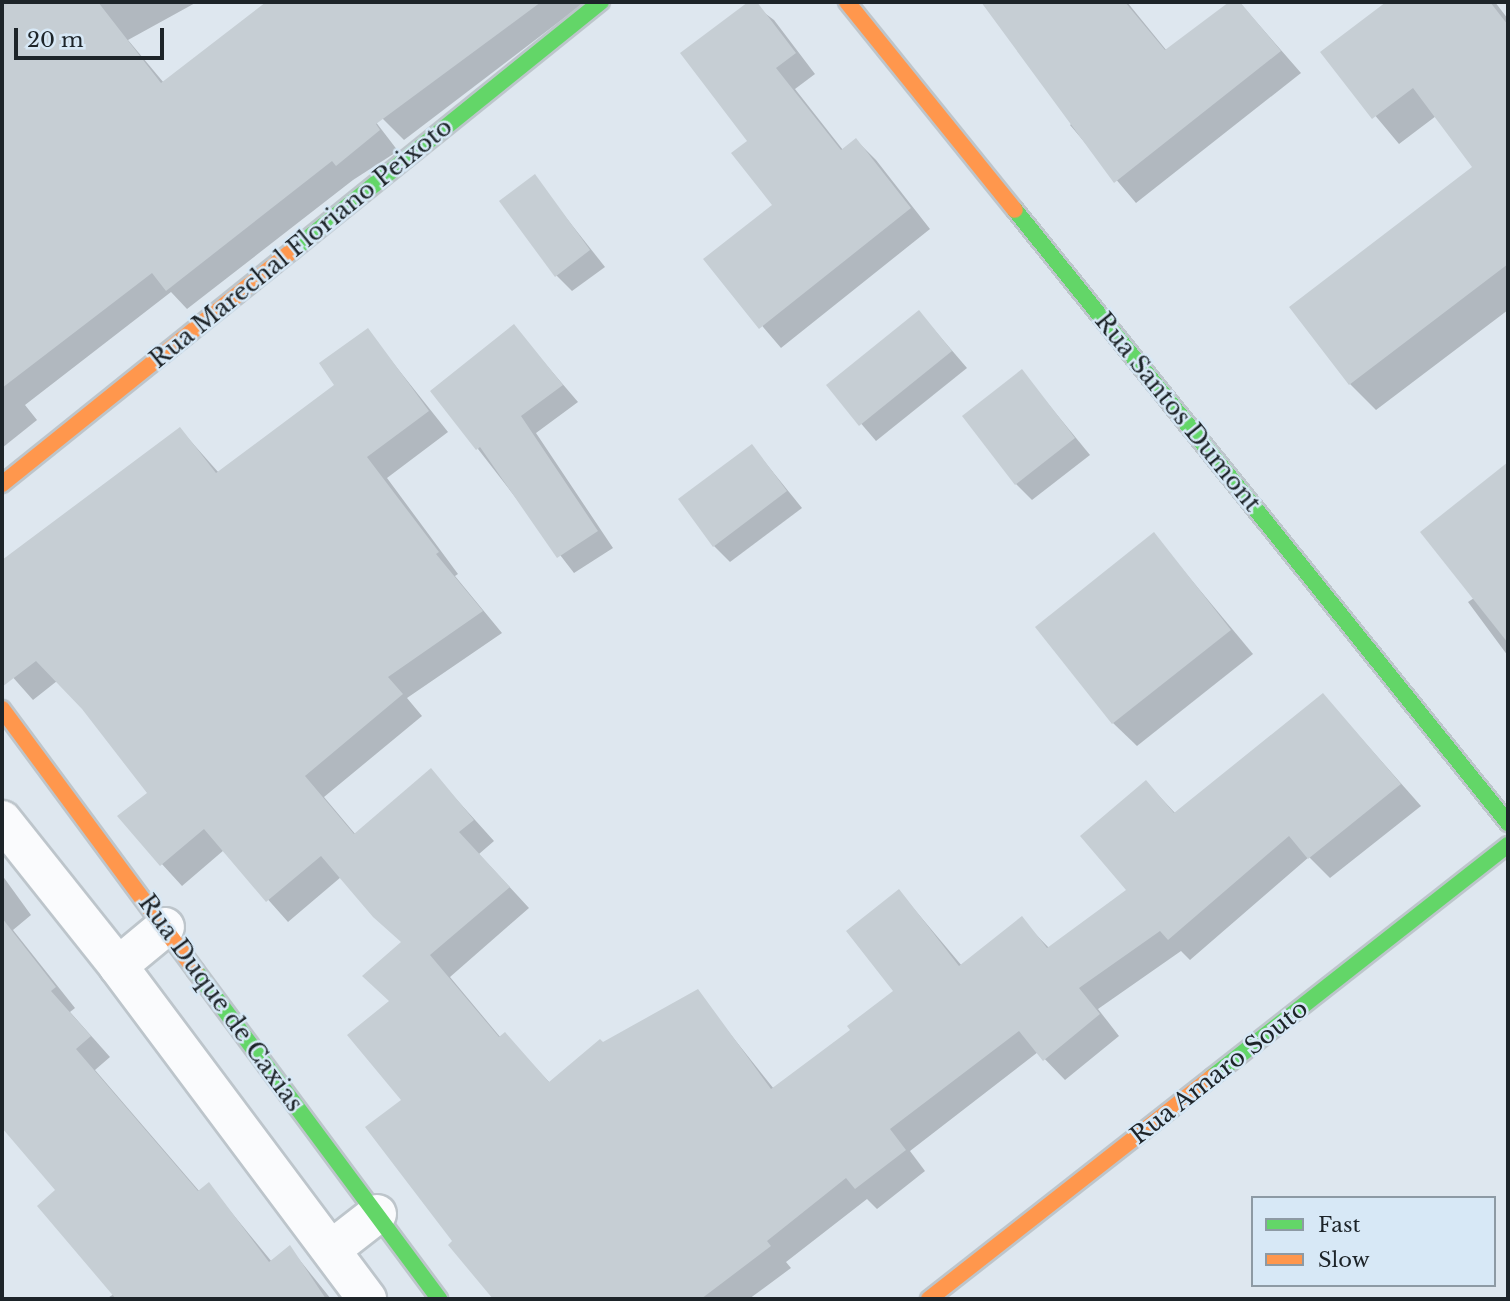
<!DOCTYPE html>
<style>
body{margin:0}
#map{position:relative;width:1510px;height:1301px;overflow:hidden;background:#dee7ef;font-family:"Libre Baskerville",serif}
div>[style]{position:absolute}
.shadow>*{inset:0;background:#0003}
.building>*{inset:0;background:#c6ced4}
.roads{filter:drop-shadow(2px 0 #bdc5cb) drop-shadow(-2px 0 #bdc5cb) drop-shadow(0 2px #bdc5cb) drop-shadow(0 -2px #bdc5cb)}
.street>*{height:38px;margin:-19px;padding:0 19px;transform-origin:19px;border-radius:19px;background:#fafbfd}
.fast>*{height:16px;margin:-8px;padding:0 8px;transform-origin:8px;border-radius:8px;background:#63d668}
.slow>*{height:16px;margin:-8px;padding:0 8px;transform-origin:8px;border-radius:8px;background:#ff974d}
span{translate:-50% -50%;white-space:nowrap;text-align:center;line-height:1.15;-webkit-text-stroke:5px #d7e8f6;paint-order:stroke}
.street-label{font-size:24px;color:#1d2429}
.frame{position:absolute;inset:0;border:4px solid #1d2429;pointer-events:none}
.legend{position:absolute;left:1251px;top:1196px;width:245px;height:91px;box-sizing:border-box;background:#d7e8f6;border:2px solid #8d9aa4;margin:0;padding:9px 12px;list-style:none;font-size:21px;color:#1d2429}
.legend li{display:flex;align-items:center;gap:14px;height:35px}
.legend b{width:35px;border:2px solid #8d9aa4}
.scale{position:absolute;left:14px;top:28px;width:150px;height:32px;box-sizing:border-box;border:4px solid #1d2429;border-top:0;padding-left:9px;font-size:21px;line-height:24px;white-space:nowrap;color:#1d2429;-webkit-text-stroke:5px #d7e8f6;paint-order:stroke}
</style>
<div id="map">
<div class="shadow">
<i style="clip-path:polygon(2px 2px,197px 2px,128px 40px,164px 83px,268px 2px,284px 2px,398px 151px,353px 180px,187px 309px,171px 292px,25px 405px,37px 420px,2px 448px,2px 126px,89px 58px,2px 94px)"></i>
<i style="clip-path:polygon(349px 2px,585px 2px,404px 140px,383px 119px)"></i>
<i style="clip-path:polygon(750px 2px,774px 20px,815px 74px,795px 89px,843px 150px,856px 140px,876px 160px,930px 229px,781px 348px,706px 260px,775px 205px,749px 141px,683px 54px)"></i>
<i style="clip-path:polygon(983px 2px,1127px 2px,1167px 51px,1231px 2px,1239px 2px,1301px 73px,1136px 203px,1070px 125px,1075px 121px)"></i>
<i style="clip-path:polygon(1389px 2px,1495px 2px,1508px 19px,1508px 310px,1376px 410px,1350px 384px,1292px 307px,1475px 167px,1436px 116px,1399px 144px,1322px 52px)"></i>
<i style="clip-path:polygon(534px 177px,605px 267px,572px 291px,556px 275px)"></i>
<i style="clip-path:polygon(919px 312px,967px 368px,876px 441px,828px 385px)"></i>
<i style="clip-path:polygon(513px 326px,578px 402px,536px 433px,613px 548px,574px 573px,478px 449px)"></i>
<i style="clip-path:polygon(367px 330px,448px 432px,387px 478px,458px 574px,455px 576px,502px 633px,407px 698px,422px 716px,324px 797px,356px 835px,431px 771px,494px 841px,479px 854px,529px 908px,450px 977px,501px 1038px,505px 1035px,550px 1083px,603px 1044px,697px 992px,774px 1089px,852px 1030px,895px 991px,899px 891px,962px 966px,1021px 919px,1049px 948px,1128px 891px,1146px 782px,1176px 814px,1323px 695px,1421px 806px,1330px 878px,1309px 857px,1190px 960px,1181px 951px,1098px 1009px,1119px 1036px,1065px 1080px,1038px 1052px,910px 1151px,925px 1171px,877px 1209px,867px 1199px,786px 1262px,791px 1268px,749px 1299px,495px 1299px,450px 1245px,455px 1241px,404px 1100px,391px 1001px,403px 943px,341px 877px,288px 922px,224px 850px,182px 886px,119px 817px,149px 793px,83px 708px,57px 681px,33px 700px,2px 665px,2px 562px,180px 429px,219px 473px,337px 385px)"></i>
<i style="clip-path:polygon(1022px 372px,1090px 455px,1032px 500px,1016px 484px)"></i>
<i style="clip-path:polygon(752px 446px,802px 508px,730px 562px,714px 546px)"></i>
<i style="clip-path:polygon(1508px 465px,1508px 656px,1468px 602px,1474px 598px,1423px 532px)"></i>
<i style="clip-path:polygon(1154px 535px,1253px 654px,1137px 746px,1113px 723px)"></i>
<i style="clip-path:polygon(2px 875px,31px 915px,13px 930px,75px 1008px,70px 1012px,110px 1057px,95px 1070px,200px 1192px,209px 1185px,272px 1262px,290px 1248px,331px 1299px,106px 1299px,114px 1294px,58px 1191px,2px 1123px)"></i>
</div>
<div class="building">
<i style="clip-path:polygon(2px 2px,98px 2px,161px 83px,266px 2px,541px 2px,376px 124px,380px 130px,336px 166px,332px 161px,166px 291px,152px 273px,2px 388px)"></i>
<i style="clip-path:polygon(748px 2px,757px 2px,796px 53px,776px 68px,841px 150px,856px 138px,911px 208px,759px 329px,703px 259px,772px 205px,731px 153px,747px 141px,680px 53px)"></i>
<i style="clip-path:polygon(981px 2px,1125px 2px,1165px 50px,1229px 2px,1240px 2px,1281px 51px,1114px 183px)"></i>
<i style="clip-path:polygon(1386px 2px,1490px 2px,1508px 25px,1508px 264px,1349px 385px,1289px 307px,1472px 167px,1413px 88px,1372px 119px,1320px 52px)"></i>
<i style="clip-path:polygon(535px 174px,590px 250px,555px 277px,499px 201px)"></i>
<i style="clip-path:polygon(919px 310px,952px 351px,859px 426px,826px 385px)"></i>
<i style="clip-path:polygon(514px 324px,563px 385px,521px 416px,598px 531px,557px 558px,480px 447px,476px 450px,430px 391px)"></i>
<i style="clip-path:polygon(368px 328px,429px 411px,367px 457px,439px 552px,436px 554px,483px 611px,388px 677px,403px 694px,305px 776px,354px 834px,431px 768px,474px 820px,459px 832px,510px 887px,430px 955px,499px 1037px,505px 1032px,549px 1082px,600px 1039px,603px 1042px,698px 989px,771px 1089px,850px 1030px,847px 1026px,893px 991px,846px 931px,899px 889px,959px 966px,1022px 916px,1047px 948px,1126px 890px,1080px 836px,1146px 780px,1174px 813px,1323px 693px,1401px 784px,1308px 859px,1289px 836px,1168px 940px,1160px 931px,1079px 988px,1100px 1014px,1043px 1061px,1019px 1031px,890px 1129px,906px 1150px,855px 1189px,846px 1178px,767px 1241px,771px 1246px,701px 1299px,493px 1299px,448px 1245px,452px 1241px,365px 1127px,401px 1100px,347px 1035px,389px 1001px,362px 976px,401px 942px,373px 917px,321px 856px,266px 902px,204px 829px,160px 866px,117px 816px,147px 793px,82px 709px,36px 661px,2px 687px,2px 560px,180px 427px,216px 473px,334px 385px,319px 363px)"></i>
<i style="clip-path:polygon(1022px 369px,1075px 438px,1015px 485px,962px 416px)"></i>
<i style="clip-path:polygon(752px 444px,787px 491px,713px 547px,678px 499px)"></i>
<i style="clip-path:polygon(1508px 462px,1508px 643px,1420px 532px)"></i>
<i style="clip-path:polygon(1154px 532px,1231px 630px,1112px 724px,1035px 627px)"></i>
<i style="clip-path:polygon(2px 918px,56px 987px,51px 991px,91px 1036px,76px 1049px,198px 1191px,209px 1182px,269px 1262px,290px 1245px,326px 1299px,116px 1299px,37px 1206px,55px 1190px,2px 1128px)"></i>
</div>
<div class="roads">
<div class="street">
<i style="left:2px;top:820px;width:186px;rotate:51.5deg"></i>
<i style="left:118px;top:966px;width:416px;rotate:53.2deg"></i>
<i style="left:118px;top:966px;width:61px;rotate:-39.7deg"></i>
<i style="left:332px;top:1249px;width:57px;rotate:-37.9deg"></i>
</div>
<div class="fast">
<i style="left:1015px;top:210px;width:787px;rotate:51.19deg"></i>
<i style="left:292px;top:251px;width:397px;rotate:-38.9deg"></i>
<i style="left:195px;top:970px;width:410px;rotate:53.4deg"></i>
<i style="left:1212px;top:1077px;width:376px;rotate:-38.1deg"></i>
</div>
<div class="slow">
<i style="left:847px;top:2px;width:267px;rotate:51.1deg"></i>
<i style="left:2px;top:484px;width:372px;rotate:-38.8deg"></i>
<i style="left:2px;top:709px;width:325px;rotate:53.5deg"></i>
<i style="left:929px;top:1299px;width:360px;rotate:-38.1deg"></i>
</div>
</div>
<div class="street-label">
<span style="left:301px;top:243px;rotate:-39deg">Rua Marechal Floriano Peixoto</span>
<span style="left:1178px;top:412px;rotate:51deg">Rua Santos Dumont</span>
<span style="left:221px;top:1003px;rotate:54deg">Rua Duque de Caxias</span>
<span style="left:1219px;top:1072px;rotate:-38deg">Rua Amaro Souto</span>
</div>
<div class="frame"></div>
<ul class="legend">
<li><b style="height:9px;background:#63d668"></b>Fast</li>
<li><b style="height:9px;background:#ff974d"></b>Slow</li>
</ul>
<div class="scale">20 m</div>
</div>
